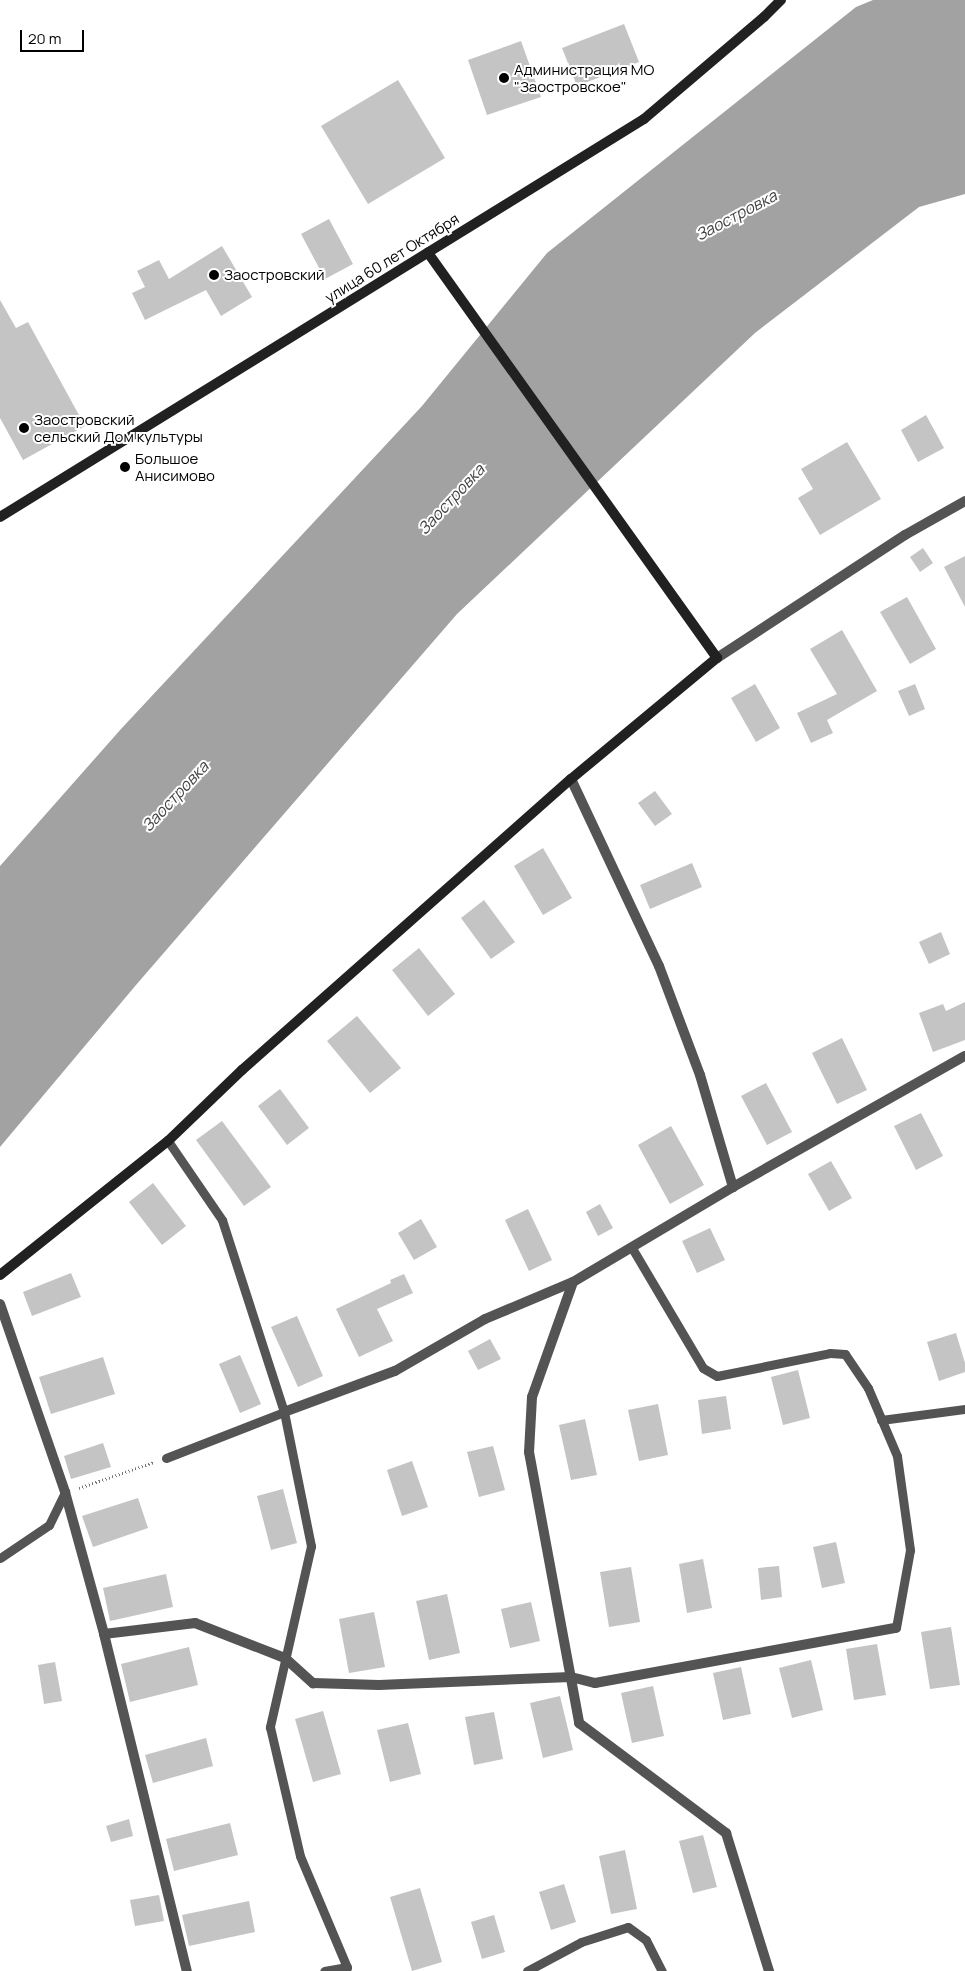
<!DOCTYPE html>
<meta charset="utf-8">
<style>
body{margin:0}
#map{position:relative;width:965px;height:1971px;overflow:hidden;background:#fff;font-family:Manrope,sans-serif}
div>[style]{position:absolute}
.water>*{inset:0;background:#a2a2a2}
.building>*{inset:0;background:#c4c4c4}
.path>*{height:3px;margin-top:-1.5px;transform-origin:0;background:repeating-linear-gradient(90deg,#767676 0 1px,transparent 0 3.5px)}
.lane>*{height:9px;margin:-4.5px;padding:0 4.5px;transform-origin:4.5px;border-radius:4.5px;background:#545454}
.street>*{height:10px;margin:-5px;padding:0 5px;transform-origin:5px;border-radius:5px;background:#545454}
.secondary>*{height:10px;margin:-5px;padding:0 5px;transform-origin:5px;border-radius:5px;background:#212121}
.dots>*{width:14px;height:14px;translate:-50% -50%;box-sizing:border-box;border:2px solid #fff;border-radius:50%}
span{translate:-50% -50%;white-space:nowrap;text-align:center;line-height:1.15;-webkit-text-stroke:4px #fff;paint-order:stroke}
.poi-label{font-size:15px;color:#000}
.left{translate:0 -50%;text-align:left}
.street-label{font-size:15px;color:#000}
.water-label{font-size:16px;color:#434343;font-style:italic}
.scale{position:absolute;left:20px;top:30px;width:64px;height:22px;box-sizing:border-box;border:2px solid #000;border-top:0;padding-left:6px;font-size:15px;line-height:18px;white-space:nowrap;color:#000;-webkit-text-stroke:4px #fff;paint-order:stroke}
</style>
<div id="map">
<div class="water">
<i style="clip-path:polygon(873px 0,965px 0,965px 194px,919px 207px,755px 333px,457px 614px,136px 985px,0 1147px,0 866px,121px 729px,422px 406px,547px 253px,856px 7px)"></i>
</div>
<div class="building">
<i style="clip-path:polygon(624px 24px,639px 62px,577px 86px,562px 48px)"></i>
<i style="clip-path:polygon(521px 41px,541px 97px,487px 115px,468px 60px)"></i>
<i style="clip-path:polygon(398px 80px,445px 158px,368px 204px,321px 126px)"></i>
<i style="clip-path:polygon(329px 219px,353px 264px,325px 279px,301px 234px)"></i>
<i style="clip-path:polygon(222px 246px,252px 297px,221px 316px,206px 290px,145px 320px,132px 293px,145px 287px,137px 271px,159px 260px,169px 279px)"></i>
<i style="clip-path:polygon(0 300px,16px 328px,28px 322px,85px 426px,23px 460px,0 418px)"></i>
<i style="clip-path:polygon(926px 415px,944px 448px,918px 462px,901px 430px)"></i>
<i style="clip-path:polygon(847px 442px,881px 499px,820px 535px,798px 498px,813px 489px,801px 469px)"></i>
<i style="clip-path:polygon(923px 548px,933px 563px,920px 572px,910px 557px)"></i>
<i style="clip-path:polygon(965px 556px,965px 607px,944px 567px)"></i>
<i style="clip-path:polygon(907px 597px,936px 649px,910px 664px,880px 612px)"></i>
<i style="clip-path:polygon(842px 630px,877px 691px,827px 720px,833px 733px,811px 743px,797px 713px,837px 694px,810px 649px)"></i>
<i style="clip-path:polygon(755px 684px,780px 728px,756px 742px,731px 698px)"></i>
<i style="clip-path:polygon(915px 684px,925px 709px,909px 716px,898px 691px)"></i>
<i style="clip-path:polygon(655px 791px,672px 814px,655px 826px,638px 803px)"></i>
<i style="clip-path:polygon(543px 848px,572px 898px,543px 915px,514px 866px)"></i>
<i style="clip-path:polygon(692px 863px,702px 887px,650px 909px,640px 885px)"></i>
<i style="clip-path:polygon(484px 900px,515px 942px,491px 959px,461px 918px)"></i>
<i style="clip-path:polygon(941px 932px,950px 954px,929px 964px,919px 942px)"></i>
<i style="clip-path:polygon(419px 948px,455px 994px,428px 1016px,392px 970px)"></i>
<i style="clip-path:polygon(965px 1002px,965px 1040px,933px 1052px,919px 1013px,943px 1004px,946px 1011px)"></i>
<i style="clip-path:polygon(357px 1016px,401px 1068px,370px 1093px,327px 1041px)"></i>
<i style="clip-path:polygon(842px 1038px,867px 1090px,837px 1104px,812px 1053px)"></i>
<i style="clip-path:polygon(766px 1083px,792px 1132px,767px 1145px,741px 1096px)"></i>
<i style="clip-path:polygon(280px 1089px,309px 1128px,287px 1145px,258px 1106px)"></i>
<i style="clip-path:polygon(921px 1113px,943px 1156px,916px 1170px,894px 1126px)"></i>
<i style="clip-path:polygon(222px 1121px,271px 1187px,244px 1206px,196px 1140px)"></i>
<i style="clip-path:polygon(671px 1126px,704px 1185px,670px 1204px,638px 1145px)"></i>
<i style="clip-path:polygon(831px 1161px,852px 1198px,829px 1211px,808px 1174px)"></i>
<i style="clip-path:polygon(153px 1183px,186px 1226px,162px 1245px,129px 1202px)"></i>
<i style="clip-path:polygon(600px 1204px,613px 1228px,598px 1236px,586px 1212px)"></i>
<i style="clip-path:polygon(528px 1209px,552px 1260px,529px 1271px,505px 1220px)"></i>
<i style="clip-path:polygon(421px 1219px,437px 1247px,414px 1260px,398px 1233px)"></i>
<i style="clip-path:polygon(710px 1228px,725px 1260px,697px 1273px,682px 1241px)"></i>
<i style="clip-path:polygon(71px 1273px,81px 1297px,32px 1316px,23px 1292px)"></i>
<i style="clip-path:polygon(404px 1274px,413px 1293px,377px 1309px,393px 1341px,359px 1357px,336px 1309px,391px 1283px,390px 1280px)"></i>
<i style="clip-path:polygon(297px 1316px,323px 1376px,298px 1387px,271px 1327px)"></i>
<i style="clip-path:polygon(956px 1333px,965px 1363px,965px 1372px,939px 1381px,927px 1342px)"></i>
<i style="clip-path:polygon(490px 1339px,501px 1359px,478px 1370px,468px 1351px)"></i>
<i style="clip-path:polygon(240px 1355px,261px 1404px,240px 1413px,219px 1364px)"></i>
<i style="clip-path:polygon(103px 1357px,115px 1394px,51px 1414px,39px 1377px)"></i>
<i style="clip-path:polygon(798px 1370px,810px 1418px,783px 1425px,771px 1377px)"></i>
<i style="clip-path:polygon(726px 1396px,731px 1429px,702px 1434px,698px 1400px)"></i>
<i style="clip-path:polygon(658px 1404px,668px 1455px,639px 1461px,628px 1410px)"></i>
<i style="clip-path:polygon(585px 1419px,597px 1475px,571px 1480px,559px 1425px)"></i>
<i style="clip-path:polygon(103px 1443px,111px 1467px,71px 1479px,64px 1456px)"></i>
<i style="clip-path:polygon(493px 1446px,505px 1490px,479px 1497px,467px 1452px)"></i>
<i style="clip-path:polygon(412px 1461px,428px 1507px,402px 1516px,387px 1470px)"></i>
<i style="clip-path:polygon(283px 1489px,297px 1543px,271px 1550px,257px 1496px)"></i>
<i style="clip-path:polygon(138px 1498px,148px 1528px,93px 1547px,82px 1516px)"></i>
<i style="clip-path:polygon(836px 1542px,845px 1583px,822px 1588px,813px 1547px)"></i>
<i style="clip-path:polygon(703px 1559px,712px 1608px,687px 1613px,679px 1564px)"></i>
<i style="clip-path:polygon(779px 1566px,782px 1597px,761px 1600px,758px 1568px)"></i>
<i style="clip-path:polygon(631px 1567px,640px 1622px,609px 1627px,600px 1572px)"></i>
<i style="clip-path:polygon(166px 1574px,173px 1607px,110px 1621px,103px 1588px)"></i>
<i style="clip-path:polygon(447px 1594px,460px 1653px,429px 1660px,416px 1601px)"></i>
<i style="clip-path:polygon(531px 1602px,540px 1641px,510px 1648px,501px 1609px)"></i>
<i style="clip-path:polygon(374px 1612px,385px 1667px,349px 1673px,339px 1619px)"></i>
<i style="clip-path:polygon(951px 1627px,960px 1685px,930px 1689px,921px 1632px)"></i>
<i style="clip-path:polygon(877px 1644px,886px 1695px,854px 1700px,846px 1649px)"></i>
<i style="clip-path:polygon(189px 1647px,198px 1685px,130px 1702px,121px 1664px)"></i>
<i style="clip-path:polygon(811px 1660px,823px 1710px,792px 1718px,779px 1668px)"></i>
<i style="clip-path:polygon(55px 1662px,62px 1701px,44px 1704px,38px 1665px)"></i>
<i style="clip-path:polygon(741px 1667px,751px 1714px,723px 1720px,713px 1673px)"></i>
<i style="clip-path:polygon(653px 1686px,664px 1736px,632px 1743px,621px 1693px)"></i>
<i style="clip-path:polygon(560px 1696px,573px 1750px,543px 1758px,530px 1703px)"></i>
<i style="clip-path:polygon(323px 1711px,341px 1774px,313px 1782px,295px 1719px)"></i>
<i style="clip-path:polygon(494px 1712px,503px 1759px,474px 1765px,465px 1717px)"></i>
<i style="clip-path:polygon(408px 1723px,421px 1774px,390px 1782px,377px 1730px)"></i>
<i style="clip-path:polygon(206px 1738px,213px 1766px,153px 1783px,145px 1755px)"></i>
<i style="clip-path:polygon(129px 1819px,133px 1836px,111px 1842px,106px 1826px)"></i>
<i style="clip-path:polygon(230px 1823px,238px 1855px,174px 1871px,166px 1839px)"></i>
<i style="clip-path:polygon(703px 1835px,717px 1887px,693px 1893px,679px 1841px)"></i>
<i style="clip-path:polygon(625px 1850px,637px 1909px,611px 1914px,599px 1856px)"></i>
<i style="clip-path:polygon(564px 1884px,576px 1922px,551px 1930px,539px 1892px)"></i>
<i style="clip-path:polygon(420px 1888px,442px 1962px,412px 1971px,390px 1897px)"></i>
<i style="clip-path:polygon(159px 1895px,164px 1921px,135px 1926px,130px 1900px)"></i>
<i style="clip-path:polygon(249px 1901px,255px 1932px,189px 1946px,182px 1915px)"></i>
<i style="clip-path:polygon(494px 1915px,505px 1952px,482px 1959px,471px 1922px)"></i>
</div>
<div class="path">
<i style="left:79px;top:1488px;width:79px;rotate:-19.1deg"></i>
</div>
<div class="lane">
<i style="left:168px;top:1141px;width:96px;rotate:55.6deg"></i>
<i style="left:222px;top:1220px;width:202px;rotate:72.1deg"></i>
<i style="left:284px;top:1412px;width:137px;rotate:78.6deg"></i>
<i style="left:311px;top:1546px;width:186px;rotate:102.8deg"></i>
<i style="left:270px;top:1727px;width:132px;rotate:76.9deg"></i>
<i style="left:300px;top:1856px;width:121px;rotate:67.1deg"></i>
<i style="left:347px;top:1967px;width:23px;rotate:170deg"></i>
<i style="left:632px;top:1248px;width:139px;rotate:59.4deg"></i>
<i style="left:703px;top:1368px;width:16px;rotate:30deg"></i>
<i style="left:717px;top:1376px;width:115px;rotate:-11.5deg"></i>
<i style="left:830px;top:1353px;width:15px;rotate:4deg"></i>
<i style="left:845px;top:1354px;width:41px;rotate:55.9deg"></i>
<i style="left:868px;top:1388px;width:74px;rotate:66.9deg"></i>
<i style="left:897px;top:1456px;width:95px;rotate:82.1deg"></i>
<i style="left:910px;top:1550px;width:79px;rotate:100.2deg"></i>
<i style="left:881px;top:1420px;width:85px;rotate:-7.5deg"></i>
<i style="left:166px;top:1458px;width:127px;rotate:-21.3deg"></i>
<i style="left:0;top:1558px;width:59px;rotate:-34deg"></i>
<i style="left:49px;top:1525px;width:37px;rotate:-64deg"></i>
<i style="left:527px;top:1971px;width:61px;rotate:-28.2deg"></i>
<i style="left:581px;top:1942px;width:49px;rotate:-17.7deg"></i>
<i style="left:628px;top:1927px;width:22px;rotate:36deg"></i>
<i style="left:646px;top:1940px;width:35px;rotate:63deg"></i>
</div>
<div class="street">
<i style="left:717px;top:658px;width:225px;rotate:-33.2deg"></i>
<i style="left:905px;top:535px;width:69px;rotate:-29.5deg"></i>
<i style="left:571px;top:779px;width:207px;rotate:64.8deg"></i>
<i style="left:659px;top:966px;width:116px;rotate:69.4deg"></i>
<i style="left:700px;top:1075px;width:117px;rotate:73.6deg"></i>
<i style="left:733px;top:1187px;width:186px;rotate:149.3deg"></i>
<i style="left:573px;top:1282px;width:122px;rotate:109.6deg"></i>
<i style="left:532px;top:1397px;width:55px;rotate:93.1deg"></i>
<i style="left:529px;top:1452px;width:276px;rotate:79.5deg"></i>
<i style="left:579px;top:1723px;width:184px;rotate:36.8deg"></i>
<i style="left:726px;top:1833px;width:145px;rotate:72.7deg"></i>
<i style="left:733px;top:1187px;width:266px;rotate:-29.5deg"></i>
<i style="left:0;top:1304px;width:199px;rotate:70.9deg"></i>
<i style="left:65px;top:1492px;width:147px;rotate:74.6deg"></i>
<i style="left:104px;top:1634px;width:347px;rotate:76.2deg"></i>
<i style="left:284px;top:1412px;width:118px;rotate:-20.3deg"></i>
<i style="left:395px;top:1371px;width:104px;rotate:-30deg"></i>
<i style="left:485px;top:1319px;width:95px;rotate:-22.8deg"></i>
<i style="left:104px;top:1634px;width:92px;rotate:-6.9deg"></i>
<i style="left:195px;top:1623px;width:97px;rotate:21.3deg"></i>
<i style="left:285px;top:1658px;width:38px;rotate:42deg"></i>
<i style="left:313px;top:1683px;width:66px;rotate:1.7deg"></i>
<i style="left:379px;top:1685px;width:192px;rotate:-2.4deg"></i>
<i style="left:571px;top:1677px;width:25px;rotate:14deg"></i>
<i style="left:595px;top:1683px;width:306px;rotate:-10.4deg"></i>
</div>
<div class="secondary">
<i style="left:0;top:517px;width:757px;rotate:-31.72deg"></i>
<i style="left:644px;top:119px;width:157px;rotate:-40.4deg"></i>
<i style="left:764px;top:17px;width:24px;rotate:-45deg"></i>
<i style="left:0;top:1275px;width:215px;rotate:-38.6deg"></i>
<i style="left:168px;top:1141px;width:103px;rotate:-43.8deg"></i>
<i style="left:242px;top:1070px;width:439px;rotate:-41.5deg"></i>
<i style="left:571px;top:779px;width:190px;rotate:-39.7deg"></i>
<i style="left:717px;top:658px;width:498px;rotate:-125.5deg"></i>
</div>
<div class="dots">
<i style="left:504px;top:78px;background:#000"></i>
<i style="left:214px;top:275px;background:#000"></i>
<i style="left:24px;top:428px;background:#000"></i>
<i style="left:125px;top:467px;background:#000"></i>
</div>
<div class="poi-label">
<span class="left" style="left:514px;top:78px">Администрация МО<br>"Заостровское"</span>
<span class="left" style="left:224px;top:275px">Заостровский</span>
<span class="left" style="left:34px;top:428px">Заостровский<br>сельский Дом культуры</span>
<span class="left" style="left:135px;top:467px">Большое<br>Анисимово</span>
</div>
<div class="street-label">
<span style="left:392px;top:258px;rotate:-32deg">улица 60 лет Октября</span>
</div>
<div class="water-label">
<span style="left:736px;top:215px;rotate:-28deg">Заостровка</span>
<span style="left:451px;top:499px;rotate:-47deg">Заостровка</span>
<span style="left:175px;top:796px;rotate:-47deg">Заостровка</span>
</div>
<div class="scale">20 m</div>
</div>
